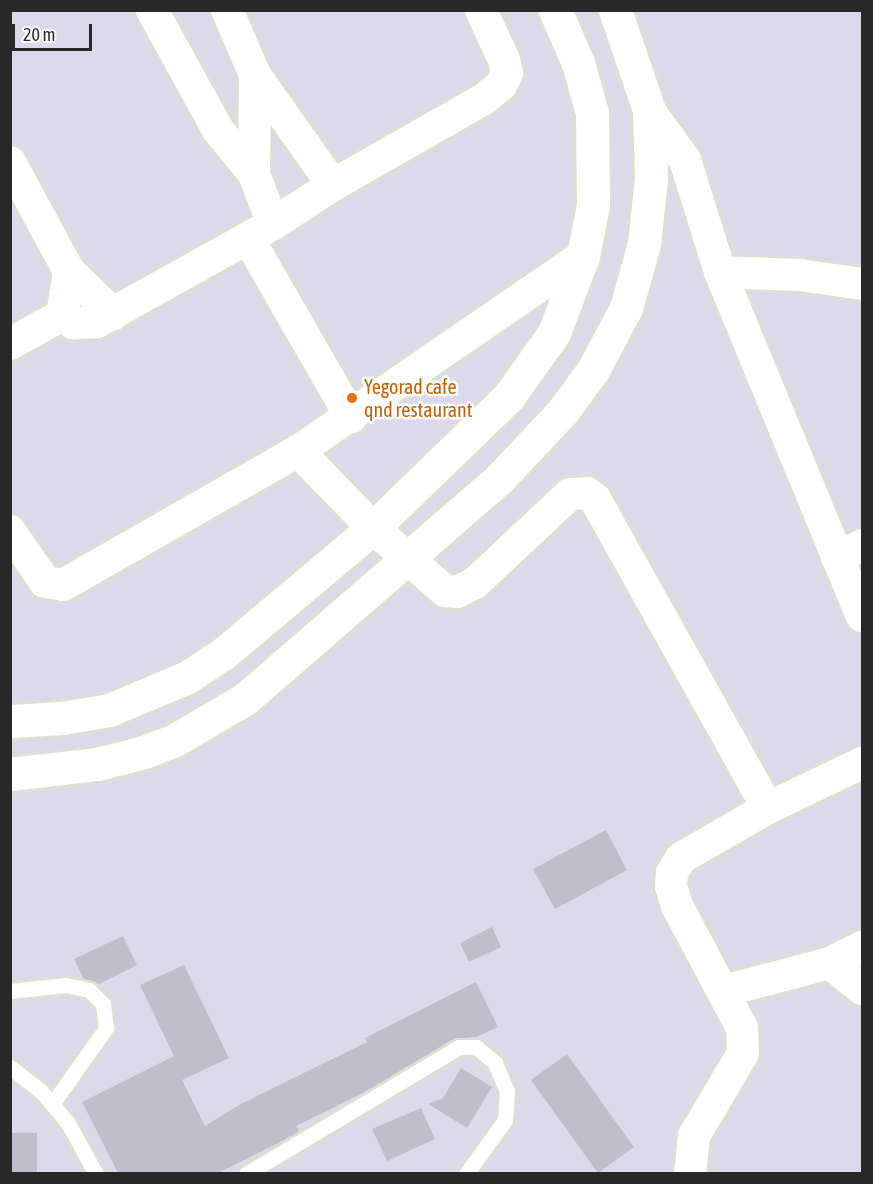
<!DOCTYPE html>
<style>
body{margin:0}
#map{position:relative;width:873px;height:1184px;overflow:hidden;background:#dcd9ea;font-family:"Asap Condensed",sans-serif}
div>[style]{position:absolute}
.building>*{inset:0;background:#c1becc}
.roads{filter:drop-shadow(2px 0 #dae1cf) drop-shadow(-2px 0 #dae1cf) drop-shadow(0 2px #dae1cf) drop-shadow(0 -2px #dae1cf)}
.lane>*{height:15px;margin:-7.5px;padding:0 7.5px;transform-origin:7.5px;border-radius:7.5px;background:#fff}
.street>*{height:32px;margin:-16px;padding:0 16px;transform-origin:16px;border-radius:16px;background:#fff}
.secondary>*{height:33px;margin:-16.5px;padding:0 16.5px;transform-origin:16.5px;border-radius:16.5px;background:#fff}
.dots>*{width:16px;height:16px;translate:-50% -50%;box-sizing:border-box;border:3px solid #fff;border-radius:50%}
span{translate:-50% -50%;white-space:nowrap;text-align:center;line-height:1.15;-webkit-text-stroke:5px #fff;paint-order:stroke}
.food-label{font-size:20px;color:#c56008}
.left{translate:0 -50%;text-align:left}
.frame{position:absolute;inset:0;border:12px solid #282828;pointer-events:none}
.scale{position:absolute;left:12px;top:24px;width:80px;height:27px;box-sizing:border-box;border:3px solid #282828;border-top:0;padding-left:8px;font-size:18px;line-height:21px;white-space:nowrap;color:#282828;-webkit-text-stroke:4px #fff;paint-order:stroke}
</style>
<div id="map">
<div class="building">
<i style="clip-path:polygon(606px 830px,627px 870px,555px 909px,533px 869px)"></i>
<i style="clip-path:polygon(492px 927px,501px 947px,469px 962px,460px 943px)"></i>
<i style="clip-path:polygon(123px 936px,137px 965px,97px 985px,84px 979px,74px 959px)"></i>
<i style="clip-path:polygon(184px 965px,229px 1058px,182px 1080px,205px 1126px,239px 1105px,367px 1042px,365px 1038px,476px 982px,498px 1027px,476px 1037px,454px 1039px,363px 1093px,296px 1126px,299px 1131px,292px 1136px,218px 1173px,118px 1173px,82px 1102px,174px 1056px,140px 985px)"></i>
<i style="clip-path:polygon(567px 1054px,634px 1147px,598px 1173px,531px 1080px)"></i>
<i style="clip-path:polygon(461px 1068px,492px 1087px,467px 1128px,428px 1104px,443px 1098px)"></i>
<i style="clip-path:polygon(421px 1108px,435px 1139px,387px 1161px,372px 1129px)"></i>
<i style="clip-path:polygon(10px 1133px,37px 1133px,37px 1173px,10px 1173px)"></i>
</div>
<div class="roads">
<div class="lane">
<i style="left:10px;top:991px;width:56px;rotate:-6.1deg"></i>
<i style="left:66px;top:985px;width:24px;rotate:12deg"></i>
<i style="left:89px;top:990px;width:20px;rotate:45deg"></i>
<i style="left:103px;top:1004px;width:24px;rotate:83deg"></i>
<i style="left:106px;top:1028px;width:93px;rotate:125.4deg"></i>
<i style="left:10px;top:1067px;width:39px;rotate:38deg"></i>
<i style="left:41px;top:1091px;width:42px;rotate:49.8deg"></i>
<i style="left:68px;top:1123px;width:58px;rotate:61.2deg"></i>
<i style="left:246px;top:1174px;width:248px;rotate:-30.8deg"></i>
<i style="left:459px;top:1047px;width:17px"></i>
<i style="left:476px;top:1047px;width:25px;rotate:40deg"></i>
<i style="left:495px;top:1063px;width:30px;rotate:67deg"></i>
<i style="left:507px;top:1091px;width:29px;rotate:94deg"></i>
<i style="left:505px;top:1120px;width:67px;rotate:125.8deg"></i>
</div>
<div class="street">
<i style="left:152px;top:10px;width:137px;rotate:61.2deg"></i>
<i style="left:218px;top:130px;width:57px;rotate:50.7deg"></i>
<i style="left:255px;top:75px;width:135px;rotate:54.7deg"></i>
<i style="left:333px;top:185px;width:174px;rotate:-29.7deg"></i>
<i style="left:484px;top:99px;width:22px;rotate:-39deg"></i>
<i style="left:501px;top:85px;width:13px;rotate:-63deg"></i>
<i style="left:507px;top:73px;width:13px;rotate:-103deg"></i>
<i style="left:504px;top:60px;width:55px;rotate:-114.7deg"></i>
<i style="left:649px;top:110px;width:62px;rotate:54.2deg"></i>
<i style="left:685px;top:160px;width:117px;rotate:72.6deg"></i>
<i style="left:720px;top:272px;width:372px;rotate:67.6deg"></i>
<i style="left:10px;top:162px;width:124px;rotate:61.6deg"></i>
<i style="left:69px;top:271px;width:62px;rotate:44.3deg"></i>
<i style="left:273px;top:224px;width:72px;rotate:-33deg"></i>
<i style="left:248px;top:238px;width:207px;rotate:60.1deg"></i>
<i style="left:583px;top:256px;width:345px;rotate:145.6deg"></i>
<i style="left:298px;top:451px;width:107px;rotate:45.8deg"></i>
<i style="left:373px;top:528px;width:96px;rotate:41.2deg"></i>
<i style="left:445px;top:591px;width:12px;rotate:5deg"></i>
<i style="left:457px;top:592px;width:20px;rotate:-27deg"></i>
<i style="left:475px;top:583px;width:130px;rotate:-43.1deg"></i>
<i style="left:570px;top:494px;width:17px;rotate:-3deg"></i>
<i style="left:587px;top:493px;width:10px;rotate:37deg"></i>
<i style="left:595px;top:499px;width:354px;rotate:60.8deg"></i>
<i style="left:69px;top:271px;width:45px;rotate:99deg"></i>
<i style="left:62px;top:315px;width:14px;rotate:36deg"></i>
<i style="left:73px;top:323px;width:24px;rotate:-2deg"></i>
<i style="left:97px;top:322px;width:201px;rotate:-29.1deg"></i>
<i style="left:273px;top:224px;width:53px;rotate:-110.8deg"></i>
<i style="left:254px;top:174px;width:99px;rotate:-89.4deg"></i>
<i style="left:255px;top:75px;width:71px;rotate:-113.3deg"></i>
<i style="left:720px;top:272px;width:79px;rotate:2.2deg"></i>
<i style="left:799px;top:275px;width:64px;rotate:8.1deg"></i>
<i style="left:10px;top:344px;width:60px;rotate:-29.1deg"></i>
<i style="left:10px;top:531px;width:62px;rotate:55.5deg"></i>
<i style="left:45px;top:582px;width:18px;rotate:9deg"></i>
<i style="left:63px;top:585px;width:271px;rotate:-29.7deg"></i>
<i style="left:837px;top:558px;width:28px;rotate:-27deg"></i>
<i style="left:830px;top:963px;width:41px;rotate:39.1deg"></i>
<i style="left:724px;top:991px;width:110px;rotate:-14.8deg"></i>
<i style="left:830px;top:963px;width:36px;rotate:-27deg"></i>
<i style="left:690px;top:1174px;width:38px;rotate:-84deg"></i>
<i style="left:694px;top:1136px;width:96px;rotate:-59.4deg"></i>
<i style="left:743px;top:1053px;width:25px;rotate:-92deg"></i>
<i style="left:742px;top:1028px;width:138px;rotate:-118deg"></i>
<i style="left:677px;top:906px;width:21px;rotate:-107deg"></i>
<i style="left:671px;top:886px;width:13px;rotate:-86deg"></i>
<i style="left:672px;top:873px;width:17px;rotate:-59deg"></i>
<i style="left:681px;top:858px;width:100px;rotate:-29.9deg"></i>
<i style="left:768px;top:808px;width:104px;rotate:-25.6deg"></i>
</div>
<div class="secondary">
<i style="left:10px;top:721px;width:53px;rotate:-3.2deg"></i>
<i style="left:63px;top:718px;width:47px;rotate:-9.9deg"></i>
<i style="left:109px;top:710px;width:83px;rotate:-22.6deg"></i>
<i style="left:186px;top:678px;width:45px;rotate:-33.3deg"></i>
<i style="left:224px;top:653px;width:194px;rotate:-40deg"></i>
<i style="left:373px;top:528px;width:190px;rotate:-44.1deg"></i>
<i style="left:509px;top:396px;width:77px;rotate:-54.5deg"></i>
<i style="left:554px;top:333px;width:82px;rotate:-69.4deg"></i>
<i style="left:583px;top:256px;width:52px;rotate:-78.9deg"></i>
<i style="left:593px;top:205px;width:92px;rotate:-90.6deg"></i>
<i style="left:592px;top:113px;width:52px;rotate:-105.6deg"></i>
<i style="left:578px;top:63px;width:58px;rotate:-113.5deg"></i>
<i style="left:10px;top:774px;width:88px;rotate:-6.6deg"></i>
<i style="left:97px;top:764px;width:49px;rotate:-14.3deg"></i>
<i style="left:144px;top:752px;width:33px;rotate:-21deg"></i>
<i style="left:175px;top:740px;width:81px;rotate:-30.4deg"></i>
<i style="left:245px;top:699px;width:337px;rotate:-40.9deg"></i>
<i style="left:500px;top:478px;width:92px;rotate:-46.8deg"></i>
<i style="left:563px;top:411px;width:51px;rotate:-53.8deg"></i>
<i style="left:593px;top:370px;width:70px;rotate:-62deg"></i>
<i style="left:626px;top:308px;width:66px;rotate:-74.3deg"></i>
<i style="left:644px;top:244px;width:66px;rotate:-83.9deg"></i>
<i style="left:651px;top:178px;width:68px;rotate:-91.7deg"></i>
<i style="left:649px;top:110px;width:106px;rotate:-108.8deg"></i>
</div>
</div>
<div class="dots">
<i style="left:352px;top:398px;background:#e8710a"></i>
</div>
<div class="food-label">
<span class="left" style="left:364px;top:398px">Yegorad cafe<br>qnd restaurant</span>
</div>
<div class="frame"></div>
<div class="scale">20 m</div>
</div>
